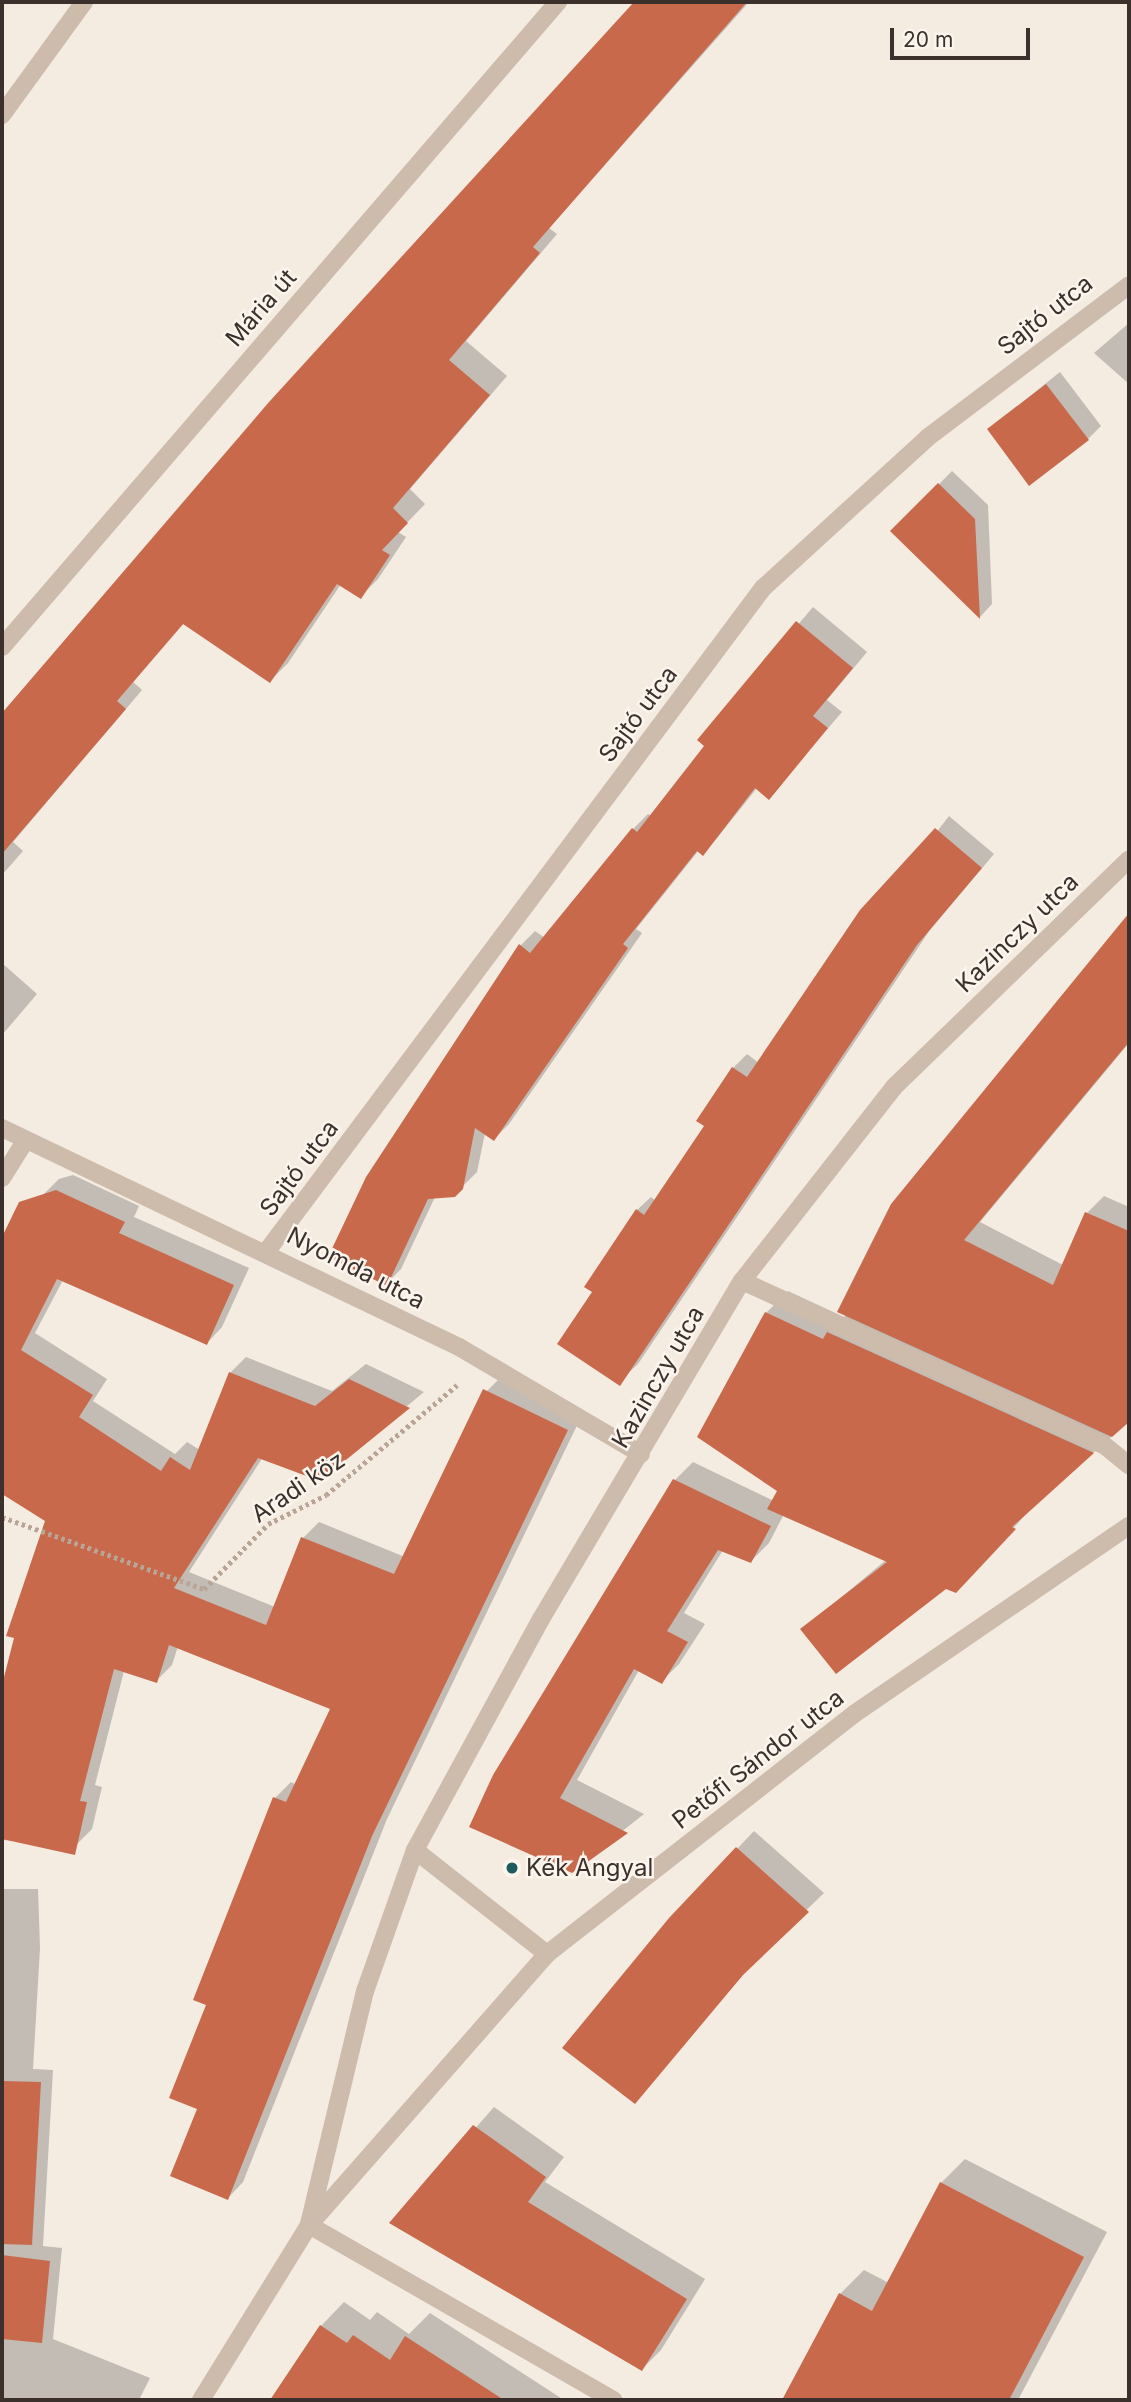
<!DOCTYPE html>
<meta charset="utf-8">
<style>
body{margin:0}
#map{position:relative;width:1131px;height:2402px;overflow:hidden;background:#f4ebe1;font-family:Inter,sans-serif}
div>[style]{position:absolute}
.shadow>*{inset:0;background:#0003}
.building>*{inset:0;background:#c8694b}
.path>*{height:4.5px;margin-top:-2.25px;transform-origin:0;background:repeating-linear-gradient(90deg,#b9a596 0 3.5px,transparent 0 7px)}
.minor>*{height:18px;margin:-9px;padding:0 9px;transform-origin:9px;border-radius:9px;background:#cdbbac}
.dots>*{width:19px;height:19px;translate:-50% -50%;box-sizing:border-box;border:4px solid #fbf5ee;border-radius:50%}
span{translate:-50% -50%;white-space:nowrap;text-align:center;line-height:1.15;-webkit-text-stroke:5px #fbf5ee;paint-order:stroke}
.street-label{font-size:24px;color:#3b302b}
.poi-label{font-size:24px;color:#3b302b}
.left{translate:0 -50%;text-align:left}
.frame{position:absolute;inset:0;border:4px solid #3b302b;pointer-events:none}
.scale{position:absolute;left:890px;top:28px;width:140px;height:32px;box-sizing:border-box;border:4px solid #3b302b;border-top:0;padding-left:9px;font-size:21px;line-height:24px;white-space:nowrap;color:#3b302b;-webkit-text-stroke:5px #fbf5ee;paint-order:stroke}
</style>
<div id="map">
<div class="shadow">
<i style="clip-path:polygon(635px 2px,749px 2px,549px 228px,557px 234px,466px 341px,507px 376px,410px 489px,425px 504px,398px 532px,406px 537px,378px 579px,360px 597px,341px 584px,288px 663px,270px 681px,184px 623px,133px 682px,142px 690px,13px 842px,23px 851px,2px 875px,2px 716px,270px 403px)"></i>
<i style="clip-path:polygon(1129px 323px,1129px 384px,1094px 353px)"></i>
<i style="clip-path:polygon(1060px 372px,1101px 426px,1088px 439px,989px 429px)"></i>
<i style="clip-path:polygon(952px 471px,988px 505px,992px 604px,980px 617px,893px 531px)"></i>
<i style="clip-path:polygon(813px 607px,867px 652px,827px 700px,842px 712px,769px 797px,757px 788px,717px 838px,702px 853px,699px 850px,636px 929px,642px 933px,509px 1124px,494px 1139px,485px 1133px,477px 1172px,454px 1195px,435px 1197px,401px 1269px,386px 1284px,520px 946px,535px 931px,545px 938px,633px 829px,648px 814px,651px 816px,706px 746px,700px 740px)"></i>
<i style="clip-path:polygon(949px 816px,994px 854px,930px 930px,638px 1364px,624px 1377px,594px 1291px,637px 1210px,651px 1197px,656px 1201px,706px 1126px,698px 1120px,733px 1068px,747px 1054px,759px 1063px)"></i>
<i style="clip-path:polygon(1129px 916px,1129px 1043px,980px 1222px,1063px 1265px,1087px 1213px,1104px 1196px,1129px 1207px,1129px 1421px,1033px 1506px,977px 1569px,946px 1587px,803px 1629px,886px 1560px,784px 1514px,769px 1543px,751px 1561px,723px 1550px,684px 1613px,705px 1624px,679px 1664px,661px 1682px,639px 1670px,577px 1780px,644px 1814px,572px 1871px,472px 1826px,675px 1480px,693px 1462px,774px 1501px,779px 1491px,766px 1313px,788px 1291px,844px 1317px,847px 1314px,893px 1204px)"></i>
<i style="clip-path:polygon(2px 963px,37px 994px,2px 1035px)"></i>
<i style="clip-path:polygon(73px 1175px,139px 1206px,134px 1217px,249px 1268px,222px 1327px,207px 1343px,63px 1280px,35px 1333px,107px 1379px,93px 1401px,175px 1454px,187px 1442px,200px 1450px,230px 1373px,246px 1357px,332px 1391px,366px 1364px,424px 1392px,319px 1479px,263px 1457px,189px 1572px,275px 1607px,303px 1538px,319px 1522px,405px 1557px,482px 1396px,498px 1380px,583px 1413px,387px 1819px,243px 2182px,228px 2198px,199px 2108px,208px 2004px,275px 1798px,291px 1782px,297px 1785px,332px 1708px,178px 1646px,172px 1665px,156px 1681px,124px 1671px,95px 1785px,102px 1787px,92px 1829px,76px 1845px,2px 1840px,2px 1692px,47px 1521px,2px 1492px,2px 1258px,42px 1196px,59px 1179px)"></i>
<i style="clip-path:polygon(754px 1831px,824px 1893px,756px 1959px,635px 2102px,666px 1924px)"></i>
<i style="clip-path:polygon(2px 1889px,38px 1889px,40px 1948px,33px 2069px,53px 2070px,43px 2246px,62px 2248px,53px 2339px,150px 2378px,139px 2400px,2px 2400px)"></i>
<i style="clip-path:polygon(494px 2107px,564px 2157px,545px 2182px,705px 2279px,661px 2350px,642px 2369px,392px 2223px)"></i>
<i style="clip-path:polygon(965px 2159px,1107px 2232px,1018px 2400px,803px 2400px,788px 2393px,840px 2294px,864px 2270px,889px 2283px,941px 2183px)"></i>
<i style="clip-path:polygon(344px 2302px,370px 2320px,377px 2312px,409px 2334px,430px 2313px,564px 2400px,272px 2400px,321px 2326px)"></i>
</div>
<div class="building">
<i style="clip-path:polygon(634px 2px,747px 2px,533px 247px,540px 253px,449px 360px,490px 395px,393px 508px,408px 523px,382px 550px,390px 555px,361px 599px,337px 584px,270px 683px,183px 624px,117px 701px,126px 709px,2px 854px,2px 713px,269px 402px)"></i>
<i style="clip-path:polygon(1046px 384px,1089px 440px,1029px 486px,987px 429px)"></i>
<i style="clip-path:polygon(938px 483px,975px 519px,980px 619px,890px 531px)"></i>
<i style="clip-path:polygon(796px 621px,853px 668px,813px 716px,828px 728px,769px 800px,755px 788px,703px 856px,697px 851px,623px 944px,628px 948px,494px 1141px,475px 1128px,463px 1189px,455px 1197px,428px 1199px,387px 1286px,328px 1257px,366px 1177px,519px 944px,530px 953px,632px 828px,637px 832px,704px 746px,697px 740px)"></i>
<i style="clip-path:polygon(935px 828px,982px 868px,917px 945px,620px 1386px,557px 1344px,592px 1292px,584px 1287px,636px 1209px,644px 1215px,704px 1126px,696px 1121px,732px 1067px,747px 1077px,860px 910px)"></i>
<i style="clip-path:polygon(1129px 913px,1129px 1042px,964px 1240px,1053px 1285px,1085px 1212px,1129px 1231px,1129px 1422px,1112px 1437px,837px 1312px,891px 1204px)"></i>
<i style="clip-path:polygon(56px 1190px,125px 1222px,119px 1233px,234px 1285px,207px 1345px,57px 1279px,21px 1350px,93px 1395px,79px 1417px,161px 1471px,170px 1457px,190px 1470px,229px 1372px,315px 1406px,349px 1379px,410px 1408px,320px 1481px,258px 1458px,174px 1588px,266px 1625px,301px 1537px,394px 1574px,483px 1389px,568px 1430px,372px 1836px,228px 2200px,170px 2176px,197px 2109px,169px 2098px,206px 2005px,193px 2000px,273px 1797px,286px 1802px,330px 1709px,169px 1645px,157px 1683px,114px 1669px,80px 1801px,87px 1802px,75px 1855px,2px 1839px,2px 1685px,14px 1638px,6px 1636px,45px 1521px,2px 1494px,2px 1237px,19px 1202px)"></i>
<i style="clip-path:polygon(765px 1312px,823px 1339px,827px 1332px,1094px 1453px,1012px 1527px,1016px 1529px,956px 1593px,946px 1589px,836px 1674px,800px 1629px,887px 1562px,767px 1509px,777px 1491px,697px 1437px)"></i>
<i style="clip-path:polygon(673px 1479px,771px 1526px,751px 1563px,718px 1550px,667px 1631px,688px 1642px,662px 1684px,634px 1669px,560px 1798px,628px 1833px,572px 1873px,469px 1827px,493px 1775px)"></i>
<i style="clip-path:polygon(736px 1847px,809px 1912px,743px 1975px,635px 2104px,562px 2048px,669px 1918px)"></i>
<i style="clip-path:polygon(2px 2081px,41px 2082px,32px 2245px,2px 2244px)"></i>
<i style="clip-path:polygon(473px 2125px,546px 2177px,528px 2202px,687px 2299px,642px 2371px,389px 2223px)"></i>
<i style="clip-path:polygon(940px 2182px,1084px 2257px,1009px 2400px,782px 2400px,839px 2293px,872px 2311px)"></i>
<i style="clip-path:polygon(2px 2255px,50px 2261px,42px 2343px,2px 2339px)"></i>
<i style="clip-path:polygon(320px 2325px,347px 2343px,353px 2335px,390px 2360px,405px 2336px,504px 2400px,270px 2400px)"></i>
</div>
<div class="path">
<i style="left:2px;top:1517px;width:214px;rotate:19.6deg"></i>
<i style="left:204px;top:1589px;width:91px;rotate:-45.4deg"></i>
<i style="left:268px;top:1524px;width:65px;rotate:-26.6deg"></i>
<i style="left:326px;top:1495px;width:171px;rotate:-40deg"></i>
</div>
<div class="minor">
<i style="left:2px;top:115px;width:140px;rotate:-54deg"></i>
<i style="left:2px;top:647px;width:852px;rotate:-49.24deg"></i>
<i style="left:2px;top:1128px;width:507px;rotate:25.6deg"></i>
<i style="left:459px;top:1347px;width:211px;rotate:30.5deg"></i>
<i style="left:2px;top:1178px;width:44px;rotate:-58.1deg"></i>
<i style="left:267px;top:1251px;width:828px;rotate:-53.2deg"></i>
<i style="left:763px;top:588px;width:222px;rotate:-42.4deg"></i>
<i style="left:927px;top:438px;width:253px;rotate:-37.1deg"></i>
<i style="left:742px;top:1281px;width:397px;rotate:24.4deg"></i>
<i style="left:1104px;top:1445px;width:32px;rotate:39deg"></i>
<i style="left:415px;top:1850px;width:150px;rotate:109.5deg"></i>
<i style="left:365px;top:1991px;width:241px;rotate:103.5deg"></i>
<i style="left:309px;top:2225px;width:351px;rotate:29.9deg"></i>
<i style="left:547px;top:1954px;width:168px;rotate:-141.8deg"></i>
<i style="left:415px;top:1850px;width:263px;rotate:-61.4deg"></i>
<i style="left:541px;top:1619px;width:393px;rotate:-59.3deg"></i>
<i style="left:742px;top:1281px;width:246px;rotate:-51.9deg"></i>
<i style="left:894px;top:1087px;width:327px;rotate:-44.1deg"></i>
<i style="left:201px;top:2400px;width:206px;rotate:-58.3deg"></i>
<i style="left:309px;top:2225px;width:361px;rotate:-48.7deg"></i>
<i style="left:547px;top:1954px;width:390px;rotate:-38deg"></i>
<i style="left:854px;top:1714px;width:333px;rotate:-34.4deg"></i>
</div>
<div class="dots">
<i style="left:512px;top:1868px;background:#1f5a5e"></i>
</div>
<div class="street-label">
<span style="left:261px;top:308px;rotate:-49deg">Mária út</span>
<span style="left:1045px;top:315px;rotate:-38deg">Sajtó utca</span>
<span style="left:638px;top:714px;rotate:-53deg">Sajtó utca</span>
<span style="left:1017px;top:933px;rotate:-44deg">Kazinczy utca</span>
<span style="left:299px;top:1168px;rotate:-53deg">Sajtó utca</span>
<span style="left:356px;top:1268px;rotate:27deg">Nyomda utca</span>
<span style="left:658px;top:1377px;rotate:-60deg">Kazinczy utca</span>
<span style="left:298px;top:1487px;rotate:-34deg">Aradi köz</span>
<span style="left:758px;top:1759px;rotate:-38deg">Petőfi Sándor utca</span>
</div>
<div class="poi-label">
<span class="left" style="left:526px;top:1868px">Kék Angyal</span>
</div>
<div class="frame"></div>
<div class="scale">20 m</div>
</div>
